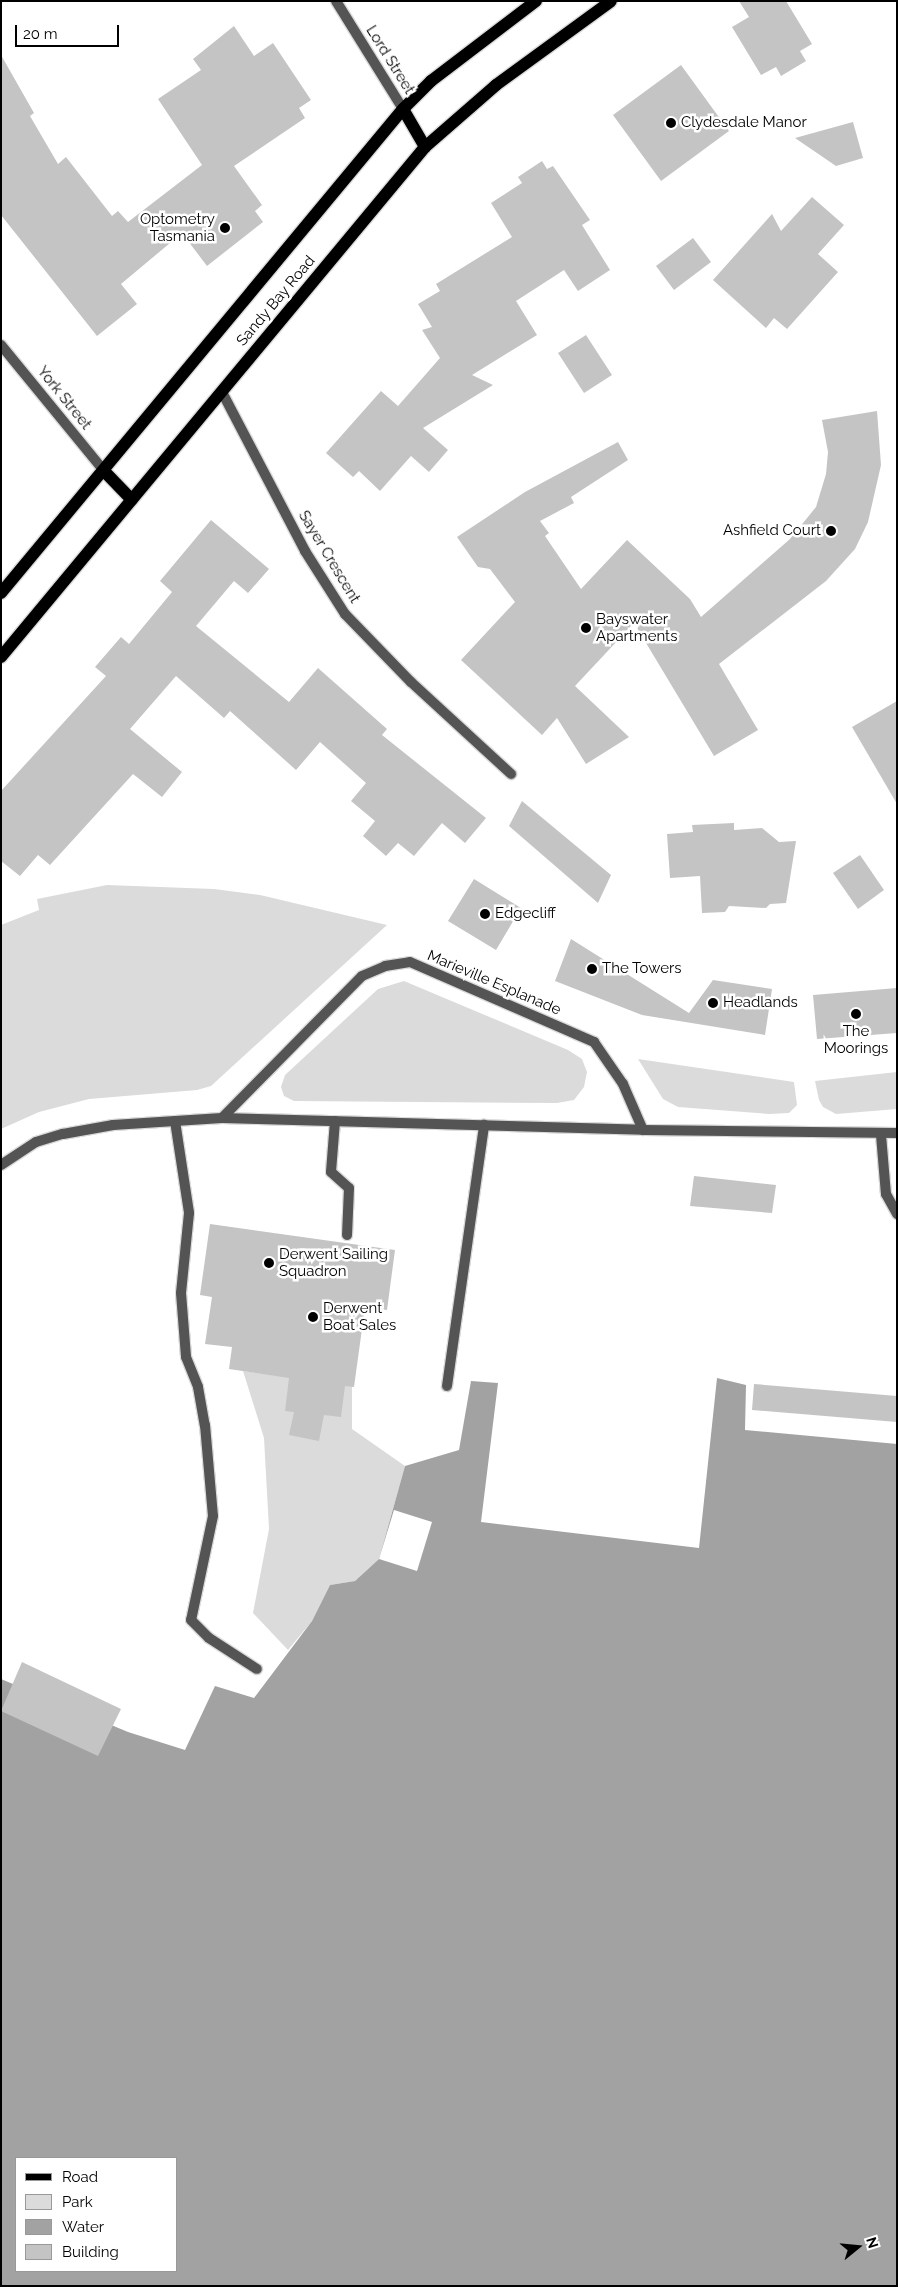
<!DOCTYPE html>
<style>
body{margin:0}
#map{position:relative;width:898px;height:2287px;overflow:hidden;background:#fff;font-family:Raleway,sans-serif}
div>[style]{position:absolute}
.green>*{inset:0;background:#dbdbdb}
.water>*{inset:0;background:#a2a2a2}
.pier>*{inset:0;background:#fff}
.building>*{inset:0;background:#c4c4c4}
.roads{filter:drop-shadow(1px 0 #dbdbdb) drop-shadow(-1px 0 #dbdbdb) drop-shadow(0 1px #dbdbdb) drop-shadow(0 -1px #dbdbdb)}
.lane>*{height:10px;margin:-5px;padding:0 5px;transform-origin:5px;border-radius:5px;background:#545454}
.street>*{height:10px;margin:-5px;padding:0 5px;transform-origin:5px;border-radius:5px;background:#545454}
.primary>*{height:12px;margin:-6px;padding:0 6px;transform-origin:6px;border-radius:6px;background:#000}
.dots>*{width:14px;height:14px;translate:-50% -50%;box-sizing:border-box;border:2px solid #fff;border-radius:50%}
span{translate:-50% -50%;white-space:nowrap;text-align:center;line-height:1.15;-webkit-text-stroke:5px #fff;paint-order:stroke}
.street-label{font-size:15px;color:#000}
.poi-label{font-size:15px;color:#000}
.left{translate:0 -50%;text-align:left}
.right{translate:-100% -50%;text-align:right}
.frame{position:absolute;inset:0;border:2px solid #000;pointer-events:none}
.legend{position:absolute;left:15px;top:2157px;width:162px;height:115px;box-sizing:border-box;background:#fff;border:1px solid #999;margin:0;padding:6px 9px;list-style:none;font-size:15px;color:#000}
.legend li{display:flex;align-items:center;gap:10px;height:25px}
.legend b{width:25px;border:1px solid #999}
.north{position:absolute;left:833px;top:2222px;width:50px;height:50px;-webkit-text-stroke:4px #fff;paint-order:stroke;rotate:73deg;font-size:14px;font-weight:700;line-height:20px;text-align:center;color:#000}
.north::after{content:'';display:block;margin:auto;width:18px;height:22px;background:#000;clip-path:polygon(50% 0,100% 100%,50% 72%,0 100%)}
.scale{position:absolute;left:15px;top:25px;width:104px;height:22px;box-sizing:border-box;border:2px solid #000;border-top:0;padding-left:6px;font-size:15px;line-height:18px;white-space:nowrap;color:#000;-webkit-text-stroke:4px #fff;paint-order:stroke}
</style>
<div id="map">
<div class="green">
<i style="clip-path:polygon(107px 885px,214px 889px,260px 895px,387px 925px,211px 1086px,197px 1090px,89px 1099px,39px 1112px,1px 1129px,1px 925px,39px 910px,37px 899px)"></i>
<i style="clip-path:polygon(404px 981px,568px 1050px,582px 1059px,587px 1072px,584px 1087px,574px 1100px,557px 1103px,294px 1101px,284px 1096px,281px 1087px,285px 1075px,378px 989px)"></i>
<i style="clip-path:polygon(638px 1059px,794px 1082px,797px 1105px,789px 1113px,769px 1114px,678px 1107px,663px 1099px)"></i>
<i style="clip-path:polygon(897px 1072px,897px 1109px,836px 1114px,823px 1107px,819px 1100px,815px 1081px)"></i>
<i style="clip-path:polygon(243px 1371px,352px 1386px,352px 1429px,405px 1466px,379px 1559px,355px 1581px,330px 1585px,312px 1621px,288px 1650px,253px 1613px,269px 1529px,264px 1438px)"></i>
</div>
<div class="water">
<i style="clip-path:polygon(evenodd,717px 1378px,746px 1385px,745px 1430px,897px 1444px,897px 2286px,1px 2286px,1px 1679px,128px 1732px,185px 1750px,215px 1686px,254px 1698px,312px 1621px,330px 1585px,355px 1581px,379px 1559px,405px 1466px,459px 1450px,471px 1381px,498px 1383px,481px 1522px,699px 1548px,717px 1378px,16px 2158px,176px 2158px,176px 2271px,16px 2271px,16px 2158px)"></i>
</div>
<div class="pier">
<i style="clip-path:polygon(394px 1510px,432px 1522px,417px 1571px,379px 1559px)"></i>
</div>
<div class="building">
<i style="clip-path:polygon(739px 1px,786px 1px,812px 44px,800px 51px,806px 61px,781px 76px,776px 67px,761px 75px,732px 27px,749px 17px)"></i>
<i style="clip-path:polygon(234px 26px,254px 56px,273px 43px,311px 100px,299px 108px,305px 118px,234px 166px,262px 205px,255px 211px,263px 222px,207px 266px,182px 233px,121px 284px,137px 304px,97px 336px,1px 215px,1px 55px,34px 113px,30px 116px,58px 164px,66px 157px,112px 216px,118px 211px,128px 222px,202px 165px,158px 99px,201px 70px,193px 59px)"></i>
<i style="clip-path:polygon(681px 65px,729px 131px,661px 181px,613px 115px)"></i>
<i style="clip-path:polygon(853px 122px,863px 158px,836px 166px,795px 138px)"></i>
<i style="clip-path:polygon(542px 161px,547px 169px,553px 166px,590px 220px,582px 225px,610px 270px,578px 291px,564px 270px,516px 301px,537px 335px,472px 375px,493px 385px,423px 428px,448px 450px,429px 472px,411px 456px,380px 491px,359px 471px,353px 477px,326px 453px,381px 391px,398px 406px,440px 358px,422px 330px,432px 327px,418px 304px,440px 291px,436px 284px,512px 237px,491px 203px,522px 183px,518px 177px)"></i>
<i style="clip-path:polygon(812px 197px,844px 225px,818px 254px,838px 272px,787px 329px,774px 318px,766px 328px,713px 280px,772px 214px,781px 231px)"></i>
<i style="clip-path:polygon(693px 238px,711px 262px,674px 290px,656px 266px)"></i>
<i style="clip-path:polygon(586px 335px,612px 375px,584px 393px,558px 353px)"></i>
<i style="clip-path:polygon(877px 411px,881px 465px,868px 522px,855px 549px,826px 581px,719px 664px,758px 730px,714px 756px,634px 623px,575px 686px,629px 737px,586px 764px,557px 718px,542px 735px,461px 660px,515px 602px,490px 569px,478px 567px,457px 537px,525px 492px,618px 442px,628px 460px,571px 497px,574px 503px,540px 521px,549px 533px,545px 536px,581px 589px,627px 540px,690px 599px,701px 617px,790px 539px,816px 507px,826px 474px,828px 452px,822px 420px)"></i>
<i style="clip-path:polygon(211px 520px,269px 569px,248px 593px,234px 581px,196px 626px,289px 702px,318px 668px,387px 729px,382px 735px,486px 818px,465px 843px,442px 823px,414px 856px,398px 843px,386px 856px,363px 836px,375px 821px,351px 801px,366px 783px,320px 742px,296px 770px,230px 711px,224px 718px,176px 676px,130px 729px,182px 772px,162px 797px,133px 774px,50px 865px,38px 855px,20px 876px,1px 861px,1px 791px,106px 676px,95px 667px,121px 637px,129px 644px,172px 592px,160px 581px)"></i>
<i style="clip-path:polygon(897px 701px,897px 804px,852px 727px)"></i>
<i style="clip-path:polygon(522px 801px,611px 875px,598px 903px,509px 826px)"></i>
<i style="clip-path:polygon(734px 823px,734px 830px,762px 828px,779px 842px,796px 841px,786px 903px,770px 904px,766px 908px,729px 906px,725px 912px,702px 913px,700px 876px,670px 878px,667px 834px,693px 832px,692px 825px)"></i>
<i style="clip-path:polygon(860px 855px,884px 890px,858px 909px,833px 873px)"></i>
<i style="clip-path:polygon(474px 879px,521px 908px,496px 950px,448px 921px)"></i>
<i style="clip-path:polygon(571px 939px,689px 1013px,713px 980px,772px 989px,765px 1035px,642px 1015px,555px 981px)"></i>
<i style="clip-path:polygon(897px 988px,897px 1033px,817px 1039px,813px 995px)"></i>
<i style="clip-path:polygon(694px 1176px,776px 1185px,772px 1213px,690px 1206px)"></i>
<i style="clip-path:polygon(210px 1224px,395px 1250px,387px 1310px,365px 1307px,354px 1387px,345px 1386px,341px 1417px,324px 1415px,319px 1441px,289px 1435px,294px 1412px,285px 1411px,289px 1378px,229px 1369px,232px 1347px,205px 1344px,212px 1297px,200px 1295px)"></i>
<i style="clip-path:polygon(754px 1384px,897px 1396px,897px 1422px,752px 1410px)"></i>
<i style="clip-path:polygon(22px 1662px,121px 1709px,98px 1756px,1px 1711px)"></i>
</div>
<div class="roads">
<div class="lane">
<i style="left:175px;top:1121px;width:93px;rotate:81.3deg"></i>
<i style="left:189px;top:1213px;width:80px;rotate:95.7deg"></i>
<i style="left:181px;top:1293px;width:64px;rotate:85.5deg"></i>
<i style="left:186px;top:1357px;width:32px;rotate:68deg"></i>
<i style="left:198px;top:1387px;width:39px;rotate:80deg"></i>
<i style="left:205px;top:1425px;width:91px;rotate:85deg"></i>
<i style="left:213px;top:1516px;width:106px;rotate:101.9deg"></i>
<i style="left:191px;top:1620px;width:25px;rotate:45deg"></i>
<i style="left:209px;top:1638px;width:57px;rotate:32.9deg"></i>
<i style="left:335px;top:1121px;width:51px;rotate:94.5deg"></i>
<i style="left:331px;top:1172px;width:24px;rotate:42deg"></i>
<i style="left:349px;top:1188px;width:47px;rotate:92.4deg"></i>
<i style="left:881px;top:1135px;width:59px;rotate:85.2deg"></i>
<i style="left:886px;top:1194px;width:23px;rotate:61deg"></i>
<i style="left:447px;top:1386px;width:264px;rotate:-81.9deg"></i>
</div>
<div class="street">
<i style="left:336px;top:1px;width:127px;rotate:58.2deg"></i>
<i style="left:1px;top:345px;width:163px;rotate:50.7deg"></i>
<i style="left:222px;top:392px;width:179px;rotate:62.4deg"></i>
<i style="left:305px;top:551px;width:75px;rotate:57.6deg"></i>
<i style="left:345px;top:614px;width:95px;rotate:45.9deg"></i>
<i style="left:411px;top:682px;width:136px;rotate:42.6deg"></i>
<i style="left:222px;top:1118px;width:199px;rotate:-45.4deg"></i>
<i style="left:362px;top:976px;width:25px;rotate:-23deg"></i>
<i style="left:385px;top:966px;width:25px;rotate:-9deg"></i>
<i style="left:410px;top:962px;width:201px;rotate:23.5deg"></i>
<i style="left:594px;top:1042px;width:51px;rotate:55.4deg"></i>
<i style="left:623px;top:1084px;width:50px;rotate:66.5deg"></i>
<i style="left:1px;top:1165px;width:42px;rotate:-33.3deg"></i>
<i style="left:36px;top:1142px;width:28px;rotate:-17deg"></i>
<i style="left:63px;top:1134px;width:51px;rotate:-10.2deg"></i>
<i style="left:113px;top:1125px;width:109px;rotate:-3.7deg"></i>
<i style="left:222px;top:1118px;width:421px;rotate:1.6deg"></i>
<i style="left:643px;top:1130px;width:254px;rotate:0.7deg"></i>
</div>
<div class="primary">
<i style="left:403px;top:109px;width:44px;rotate:59.9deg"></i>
<i style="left:104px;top:471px;width:40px;rotate:46deg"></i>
<i style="left:1px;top:593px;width:629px;rotate:-50.29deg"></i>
<i style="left:403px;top:109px;width:40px;rotate:-45deg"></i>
<i style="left:431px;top:81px;width:132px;rotate:-37.3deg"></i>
<i style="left:1px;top:657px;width:663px;rotate:-50.26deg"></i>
<i style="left:425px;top:147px;width:94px;rotate:-41.1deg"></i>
<i style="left:496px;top:85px;width:142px;rotate:-36.1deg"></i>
</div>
</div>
<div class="dots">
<i style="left:671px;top:123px;background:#000"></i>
<i style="left:225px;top:228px;background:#000"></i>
<i style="left:831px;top:531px;background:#000"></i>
<i style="left:586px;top:628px;background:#000"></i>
<i style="left:485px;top:914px;background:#000"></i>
<i style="left:592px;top:969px;background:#000"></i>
<i style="left:713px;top:1003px;background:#000"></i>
<i style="left:856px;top:1014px;background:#000"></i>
<i style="left:269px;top:1263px;background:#000"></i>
<i style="left:313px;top:1317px;background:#000"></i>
</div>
<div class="street-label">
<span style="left:390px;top:60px;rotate:58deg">Lord Street</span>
<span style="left:276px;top:301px;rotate:-50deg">Sandy Bay Road</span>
<span style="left:64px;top:398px;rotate:51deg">York Street</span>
<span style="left:329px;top:557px;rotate:59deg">Sayer Crescent</span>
<span style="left:494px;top:983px;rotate:23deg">Marieville Esplanade</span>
</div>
<div class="poi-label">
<span class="left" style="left:681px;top:123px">Clydesdale Manor</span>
<span class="right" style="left:215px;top:228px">Optometry<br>Tasmania</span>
<span class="right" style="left:821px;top:531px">Ashfield Court</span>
<span class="left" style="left:596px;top:628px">Bayswater<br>Apartments</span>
<span class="left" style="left:495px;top:914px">Edgecliff</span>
<span class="left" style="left:602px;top:969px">The Towers</span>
<span class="left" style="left:723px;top:1003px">Headlands</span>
<span style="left:856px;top:1040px">The<br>Moorings</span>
<span class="left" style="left:279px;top:1263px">Derwent Sailing<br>Squadron</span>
<span class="left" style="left:323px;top:1317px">Derwent<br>Boat Sales</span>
</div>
<div class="frame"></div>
<ul class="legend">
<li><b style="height:6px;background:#000"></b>Road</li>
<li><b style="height:14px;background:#dbdbdb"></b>Park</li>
<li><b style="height:14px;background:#a2a2a2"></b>Water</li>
<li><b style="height:14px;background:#c4c4c4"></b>Building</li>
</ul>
<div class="north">N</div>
<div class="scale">20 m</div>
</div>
